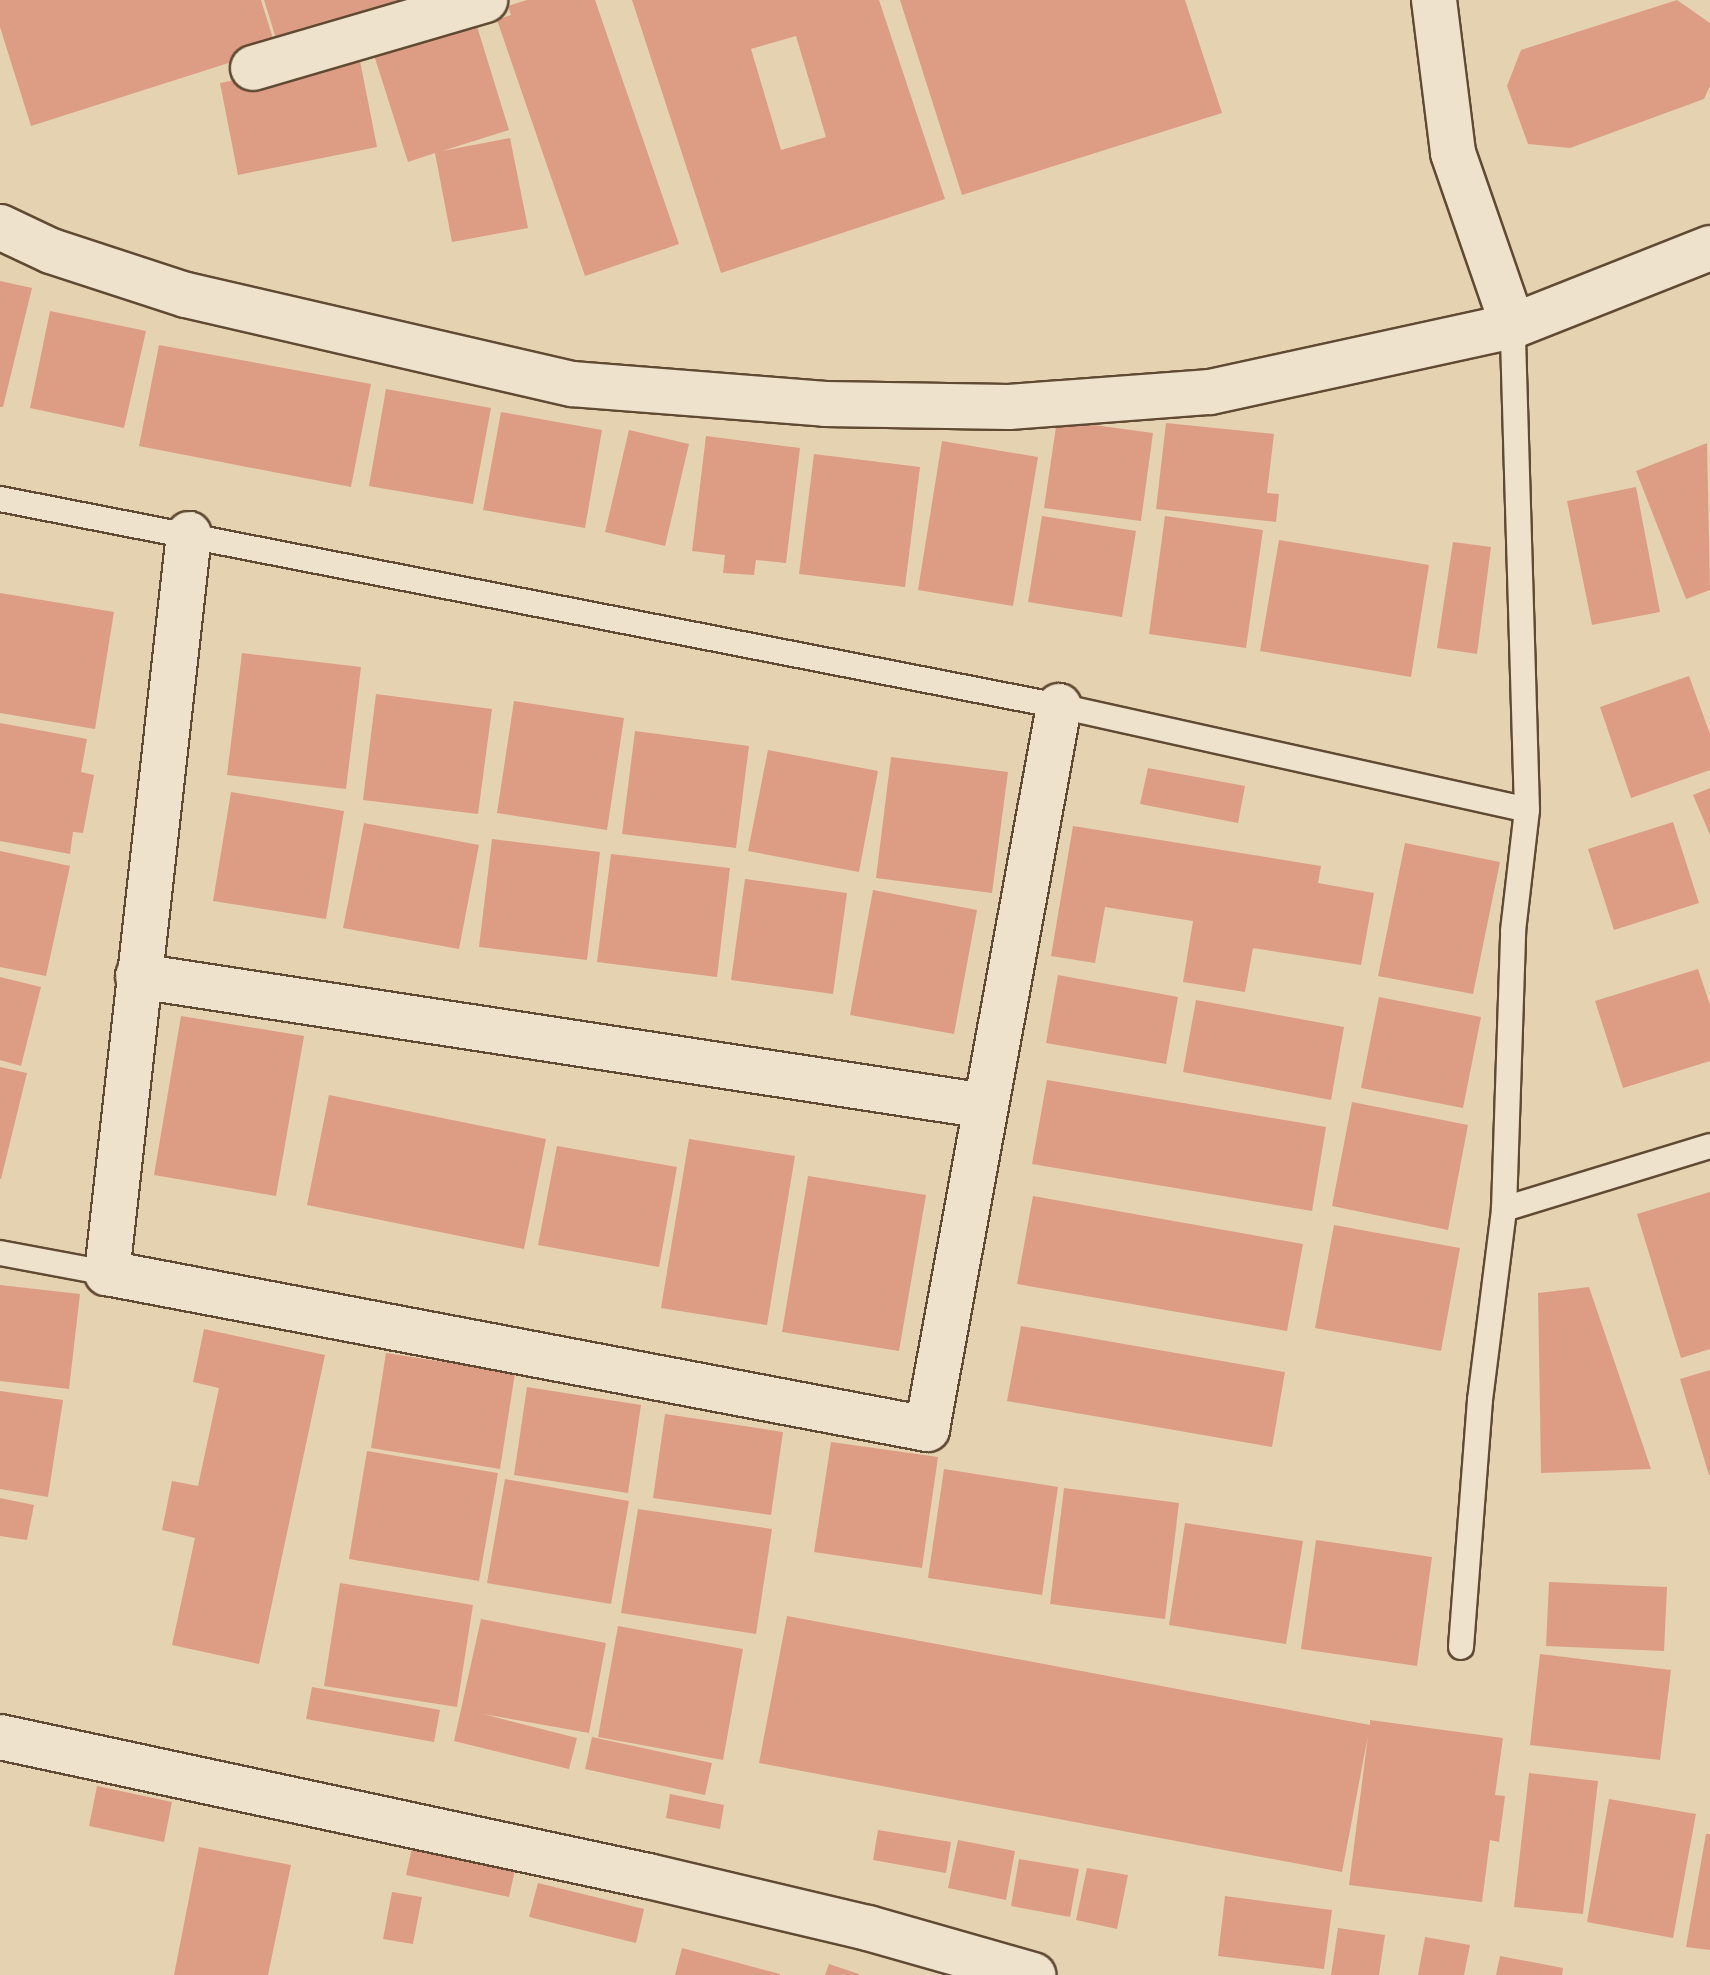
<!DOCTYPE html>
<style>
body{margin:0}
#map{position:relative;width:1710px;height:1975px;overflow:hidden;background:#e5d2b0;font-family:Cardo,serif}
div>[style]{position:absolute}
.building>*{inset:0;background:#dd9d85}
.roads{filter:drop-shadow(2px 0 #614a33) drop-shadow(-2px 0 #614a33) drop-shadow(0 2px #614a33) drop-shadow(0 -2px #614a33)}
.lane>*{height:24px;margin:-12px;padding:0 12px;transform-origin:12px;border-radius:12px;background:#eee2cc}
.street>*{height:44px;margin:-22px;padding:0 22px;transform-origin:22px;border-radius:22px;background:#eee2cc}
span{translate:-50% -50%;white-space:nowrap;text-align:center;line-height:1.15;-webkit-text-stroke:6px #eee2cc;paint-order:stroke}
</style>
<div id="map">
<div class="building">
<i style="clip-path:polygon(0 0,261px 0,276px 48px,31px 126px,0 27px)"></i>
<i style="clip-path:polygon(264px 0,414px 0,278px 45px)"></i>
<i style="clip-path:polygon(527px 0,595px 0,679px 244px,585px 276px,497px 20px,511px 15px,508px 6px)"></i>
<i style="clip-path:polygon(evenodd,632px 0,879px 0,945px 199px,721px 273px,632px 0,796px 36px,826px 137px,781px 150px,751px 49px,796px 36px)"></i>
<i style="clip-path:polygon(900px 0,1185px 0,1222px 113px,962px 195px)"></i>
<i style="clip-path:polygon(1677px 0,1710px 23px,1710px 86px,1704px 99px,1570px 148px,1528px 144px,1507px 86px,1521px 50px)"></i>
<i style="clip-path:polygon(476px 23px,509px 130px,442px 151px,510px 138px,528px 228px,452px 242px,435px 153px,408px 162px,374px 55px)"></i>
<i style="clip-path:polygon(359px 56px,377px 147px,238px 175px,220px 83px)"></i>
<i style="clip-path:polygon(0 281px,32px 288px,3px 407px,0 407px)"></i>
<i style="clip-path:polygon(50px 311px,146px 331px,124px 428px,30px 408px)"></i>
<i style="clip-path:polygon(159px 345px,371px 384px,351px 487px,139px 446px)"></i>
<i style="clip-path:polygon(386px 389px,491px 408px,473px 504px,369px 486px)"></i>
<i style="clip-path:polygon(501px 412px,602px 430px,585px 528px,483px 510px)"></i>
<i style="clip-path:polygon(1057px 420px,1153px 433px,1141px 521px,1044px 508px)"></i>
<i style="clip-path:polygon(1166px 423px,1274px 434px,1267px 493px,1279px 494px,1276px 522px,1156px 509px)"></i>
<i style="clip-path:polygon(629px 430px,689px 444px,665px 546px,605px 532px)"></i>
<i style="clip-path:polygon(706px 436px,800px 448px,786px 563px,756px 560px,754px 575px,723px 573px,725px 555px,692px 551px)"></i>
<i style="clip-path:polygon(942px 441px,1038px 457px,1013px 606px,918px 590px)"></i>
<i style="clip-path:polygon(1707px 443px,1710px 590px,1686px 599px,1636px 471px)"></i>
<i style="clip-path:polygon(814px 454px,920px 467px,905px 587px,799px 574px)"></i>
<i style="clip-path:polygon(1636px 487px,1660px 612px,1592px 625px,1567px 501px)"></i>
<i style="clip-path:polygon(1042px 516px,1136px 531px,1122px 617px,1028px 602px)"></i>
<i style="clip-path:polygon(1165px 516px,1263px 530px,1246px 648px,1149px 634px)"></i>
<i style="clip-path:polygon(1279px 540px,1429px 565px,1411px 677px,1260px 651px)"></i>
<i style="clip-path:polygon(1453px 542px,1491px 547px,1477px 654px,1437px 648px)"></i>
<i style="clip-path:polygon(0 593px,114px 612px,95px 729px,0 713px)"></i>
<i style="clip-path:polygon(242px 653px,361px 667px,346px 789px,227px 775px)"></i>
<i style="clip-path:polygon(1689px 676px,1710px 734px,1710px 770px,1631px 798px,1600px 707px)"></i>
<i style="clip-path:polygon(376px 694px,492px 709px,478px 814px,363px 800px)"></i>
<i style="clip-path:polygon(514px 701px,624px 718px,607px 830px,497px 813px)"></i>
<i style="clip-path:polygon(0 723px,87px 739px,81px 772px,94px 775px,83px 833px,73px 832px,70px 854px,0 841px)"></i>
<i style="clip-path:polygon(635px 731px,749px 746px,736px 848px,622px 834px)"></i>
<i style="clip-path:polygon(768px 750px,878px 771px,859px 872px,748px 851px)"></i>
<i style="clip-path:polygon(891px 757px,1008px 772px,992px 893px,876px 878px)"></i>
<i style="clip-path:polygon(1148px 768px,1245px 786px,1238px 823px,1140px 804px)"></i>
<i style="clip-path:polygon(1710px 788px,1710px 835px,1693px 795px)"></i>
<i style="clip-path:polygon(231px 792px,344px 811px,326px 919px,213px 901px)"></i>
<i style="clip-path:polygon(1673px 822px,1699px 903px,1614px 930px,1588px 849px)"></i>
<i style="clip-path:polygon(364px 823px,479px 845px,459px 949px,343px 928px)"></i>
<i style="clip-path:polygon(1073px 826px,1321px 866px,1318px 883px,1374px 893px,1361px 965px,1253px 948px,1245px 992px,1183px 982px,1193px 921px,1105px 907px,1095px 963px,1051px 956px)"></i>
<i style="clip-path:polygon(492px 839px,600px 852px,587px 960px,479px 947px)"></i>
<i style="clip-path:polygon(1405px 843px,1500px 862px,1473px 994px,1378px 976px)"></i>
<i style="clip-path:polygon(0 851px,70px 866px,46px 976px,0 967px)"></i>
<i style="clip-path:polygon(611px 854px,730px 868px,717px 977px,597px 962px)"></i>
<i style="clip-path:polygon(745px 879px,847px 893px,833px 994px,731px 980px)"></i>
<i style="clip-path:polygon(873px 890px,977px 910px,954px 1034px,850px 1015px)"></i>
<i style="clip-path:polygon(1698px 969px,1710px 1005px,1710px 1061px,1623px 1088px,1595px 1001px)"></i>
<i style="clip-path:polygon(1058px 975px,1178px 997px,1166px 1064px,1046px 1043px)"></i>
<i style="clip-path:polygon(0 977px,41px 987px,21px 1066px,0 1060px)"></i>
<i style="clip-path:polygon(1379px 997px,1481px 1017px,1463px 1108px,1361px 1088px)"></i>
<i style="clip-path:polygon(1196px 1000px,1344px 1027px,1331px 1100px,1183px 1072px)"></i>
<i style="clip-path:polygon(181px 1016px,304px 1036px,276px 1196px,154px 1175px)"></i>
<i style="clip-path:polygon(0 1067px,27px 1073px,1px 1179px,0 1179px)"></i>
<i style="clip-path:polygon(1047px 1080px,1326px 1127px,1312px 1211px,1032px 1164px)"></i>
<i style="clip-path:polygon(329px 1095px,546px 1139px,524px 1249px,307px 1205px)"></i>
<i style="clip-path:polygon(1352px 1102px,1468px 1125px,1448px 1230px,1332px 1206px)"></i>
<i style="clip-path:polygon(689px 1139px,795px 1156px,767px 1325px,661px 1308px)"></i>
<i style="clip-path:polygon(557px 1146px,677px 1167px,659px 1267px,538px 1245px)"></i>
<i style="clip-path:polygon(808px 1176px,926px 1195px,899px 1351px,782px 1332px)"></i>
<i style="clip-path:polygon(1710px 1192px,1710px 1349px,1681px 1358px,1637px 1214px)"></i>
<i style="clip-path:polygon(1033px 1196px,1303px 1244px,1287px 1331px,1017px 1284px)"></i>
<i style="clip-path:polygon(1334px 1225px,1460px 1248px,1441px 1351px,1315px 1328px)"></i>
<i style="clip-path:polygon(0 1285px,80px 1294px,69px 1389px,0 1381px)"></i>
<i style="clip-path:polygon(1589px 1287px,1651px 1469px,1541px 1473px,1538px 1293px)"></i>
<i style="clip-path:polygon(1021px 1326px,1285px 1372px,1272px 1447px,1007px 1401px)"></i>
<i style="clip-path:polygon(204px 1329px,325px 1355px,259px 1664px,172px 1645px,195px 1538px,162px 1530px,172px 1481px,198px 1486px,219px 1388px,193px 1382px)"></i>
<i style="clip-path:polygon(386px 1353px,515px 1373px,500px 1469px,371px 1448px)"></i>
<i style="clip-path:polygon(1710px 1370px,1710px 1475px,1709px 1475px,1680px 1379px)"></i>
<i style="clip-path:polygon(527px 1387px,641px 1405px,628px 1493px,514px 1475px)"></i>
<i style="clip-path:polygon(0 1391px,63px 1400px,48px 1497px,0 1489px)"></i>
<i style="clip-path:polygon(665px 1414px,783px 1432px,771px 1515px,653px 1498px)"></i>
<i style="clip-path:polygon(831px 1442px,938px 1457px,922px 1568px,814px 1552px)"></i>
<i style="clip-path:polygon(367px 1451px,498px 1473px,479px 1581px,349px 1559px)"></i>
<i style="clip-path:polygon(944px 1469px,1058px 1487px,1042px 1595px,928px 1578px)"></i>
<i style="clip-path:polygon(505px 1479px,629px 1501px,611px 1604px,487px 1583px)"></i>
<i style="clip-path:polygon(1064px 1488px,1179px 1503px,1165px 1619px,1050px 1604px)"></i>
<i style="clip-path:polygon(0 1498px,34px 1505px,27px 1540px,0 1536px)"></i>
<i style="clip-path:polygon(638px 1509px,772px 1529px,756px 1634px,621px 1613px)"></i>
<i style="clip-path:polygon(1185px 1523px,1303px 1541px,1286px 1644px,1169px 1625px)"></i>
<i style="clip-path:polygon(1316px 1540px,1432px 1557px,1417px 1666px,1301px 1649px)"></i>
<i style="clip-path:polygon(1549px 1582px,1667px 1587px,1664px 1651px,1546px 1646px)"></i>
<i style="clip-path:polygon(340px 1583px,473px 1605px,457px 1707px,324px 1686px)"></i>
<i style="clip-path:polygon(787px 1616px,1370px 1725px,1370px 1720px,1503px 1738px,1495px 1795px,1505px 1796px,1499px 1842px,1490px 1840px,1482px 1902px,1349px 1885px,1368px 1736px,1342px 1872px,759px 1763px)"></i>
<i style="clip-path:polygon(481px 1619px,606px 1643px,589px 1733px,483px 1714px,577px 1738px,569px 1769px,454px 1741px)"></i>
<i style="clip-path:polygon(618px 1626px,743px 1649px,723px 1760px,598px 1737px)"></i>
<i style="clip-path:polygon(1540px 1654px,1671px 1670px,1660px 1760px,1530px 1745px)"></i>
<i style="clip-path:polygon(312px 1687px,440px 1710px,434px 1742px,306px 1719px)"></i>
<i style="clip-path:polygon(592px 1737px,712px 1763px,705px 1795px,585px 1769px)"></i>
<i style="clip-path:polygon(1529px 1773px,1598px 1781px,1583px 1914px,1514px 1907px)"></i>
<i style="clip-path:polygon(97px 1786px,172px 1802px,164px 1842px,89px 1826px)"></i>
<i style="clip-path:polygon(670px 1794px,724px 1805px,720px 1829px,666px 1818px)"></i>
<i style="clip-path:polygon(1609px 1799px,1696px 1814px,1673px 1938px,1587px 1922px)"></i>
<i style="clip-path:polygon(878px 1830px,951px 1842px,946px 1873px,873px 1860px)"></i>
<i style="clip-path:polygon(1706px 1834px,1710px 1834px,1710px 1950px,1686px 1947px)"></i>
<i style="clip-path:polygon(958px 1840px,1015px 1851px,1006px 1900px,948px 1888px)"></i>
<i style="clip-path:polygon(199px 1847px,291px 1865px,268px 1975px,174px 1975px)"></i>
<i style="clip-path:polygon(412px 1848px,515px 1870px,509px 1897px,406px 1875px)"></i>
<i style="clip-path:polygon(1019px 1859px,1079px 1869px,1070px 1917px,1011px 1906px)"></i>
<i style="clip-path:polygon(1087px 1868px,1128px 1875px,1117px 1929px,1076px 1920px)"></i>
<i style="clip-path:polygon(538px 1883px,644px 1909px,636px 1943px,529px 1917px)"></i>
<i style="clip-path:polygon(392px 1892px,422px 1897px,413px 1944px,383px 1939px)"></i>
<i style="clip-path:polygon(1225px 1896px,1332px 1910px,1324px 1969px,1218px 1956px)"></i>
<i style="clip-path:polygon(1338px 1928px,1385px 1935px,1379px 1975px,1331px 1975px)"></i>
<i style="clip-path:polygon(1425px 1937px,1470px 1945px,1464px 1975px,1418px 1975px)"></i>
<i style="clip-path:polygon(682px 1948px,780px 1974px,780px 1975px,675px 1975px)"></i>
<i style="clip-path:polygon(1500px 1956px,1563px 1968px,1562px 1975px,1496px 1975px)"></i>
<i style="clip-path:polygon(829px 1964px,859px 1974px,859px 1975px,825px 1975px)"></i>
</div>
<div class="roads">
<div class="lane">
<i style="left:0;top:499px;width:1079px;rotate:11.06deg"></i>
<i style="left:1059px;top:706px;width:479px;rotate:12.5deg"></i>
<i style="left:1504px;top:1209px;width:215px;rotate:-17deg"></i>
<i style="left:0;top:1253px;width:109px;rotate:10.6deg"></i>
<i style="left:1461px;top:1647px;width:248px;rotate:-85.6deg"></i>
<i style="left:1480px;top:1400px;width:193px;rotate:-82.8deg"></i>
<i style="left:1504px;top:1209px;width:278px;rotate:-88.1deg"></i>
<i style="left:1513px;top:931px;width:122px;rotate:-83.4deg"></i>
<i style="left:1527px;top:810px;width:484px;rotate:-91.7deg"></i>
</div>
<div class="street">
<i style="left:1434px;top:0;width:154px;rotate:82.9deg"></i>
<i style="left:1453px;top:153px;width:183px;rotate:70.9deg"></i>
<i style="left:253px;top:68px;width:242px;rotate:-16.3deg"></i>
<i style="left:0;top:227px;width:56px;rotate:25.2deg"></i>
<i style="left:51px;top:251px;width:142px;rotate:18.1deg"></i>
<i style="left:186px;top:295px;width:396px;rotate:13deg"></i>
<i style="left:572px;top:384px;width:254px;rotate:4.5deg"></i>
<i style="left:825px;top:404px;width:184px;rotate:0.9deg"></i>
<i style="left:1009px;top:407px;width:202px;rotate:-4.3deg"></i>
<i style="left:1210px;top:392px;width:310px;rotate:-12.3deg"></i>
<i style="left:1513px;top:326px;width:212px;rotate:-21.6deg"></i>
<i style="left:189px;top:534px;width:744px;rotate:96.33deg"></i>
<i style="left:107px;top:1273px;width:835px;rotate:10.77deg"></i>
<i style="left:927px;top:1429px;width:735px;rotate:-79.65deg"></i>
<i style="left:138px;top:976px;width:858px;rotate:8.72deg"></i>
<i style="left:0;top:1737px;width:663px;rotate:12.11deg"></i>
<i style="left:648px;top:1876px;width:226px;rotate:13.3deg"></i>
<i style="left:868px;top:1928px;width:172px;rotate:15.9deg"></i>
</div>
</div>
</div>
